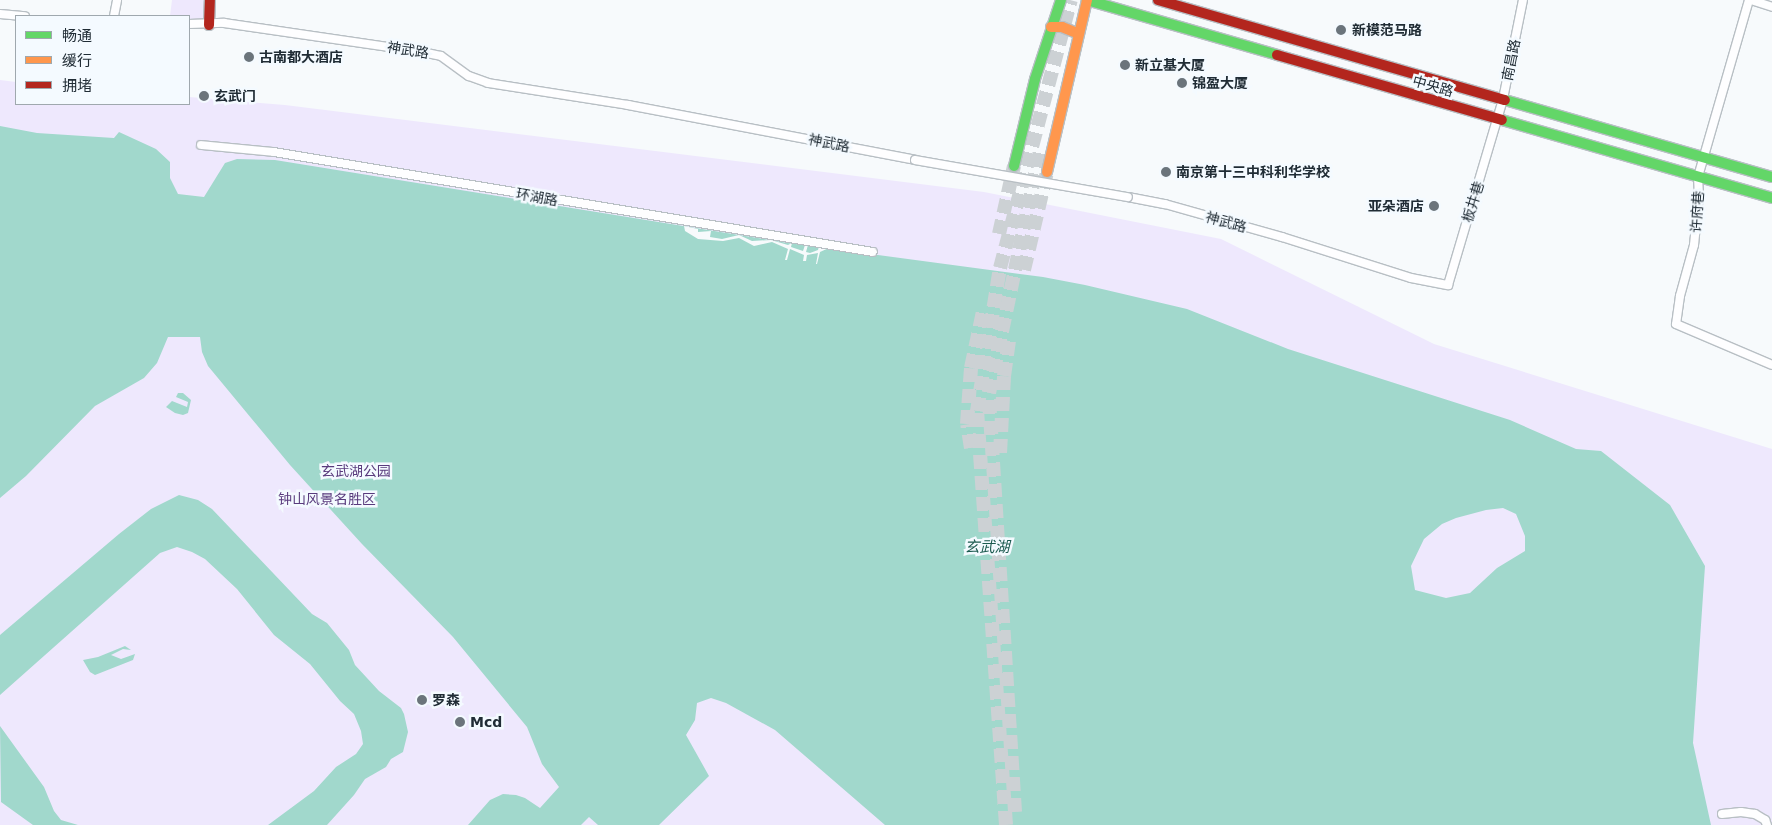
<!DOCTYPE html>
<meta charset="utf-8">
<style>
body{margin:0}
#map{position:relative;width:1772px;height:825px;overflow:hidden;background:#f7fafc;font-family:"DejaVu Sans","Noto Sans SC",sans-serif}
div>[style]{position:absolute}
.green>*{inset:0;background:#eee8fd}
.water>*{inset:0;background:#a1d8cc}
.pier>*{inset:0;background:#f7fafc}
.highway-tunnel>*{height:14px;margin-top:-7px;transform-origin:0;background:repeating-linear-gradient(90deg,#ccd1d4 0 14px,transparent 0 21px)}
.roads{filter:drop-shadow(1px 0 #b8bfc4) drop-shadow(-1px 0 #b8bfc4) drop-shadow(0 1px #b8bfc4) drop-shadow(0 -1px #b8bfc4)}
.street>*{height:8px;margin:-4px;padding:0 4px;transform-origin:4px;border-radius:4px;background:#fefeff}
.fast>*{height:10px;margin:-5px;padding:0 5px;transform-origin:5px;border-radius:5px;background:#63d668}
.slow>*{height:10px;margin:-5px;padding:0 5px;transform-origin:5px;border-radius:5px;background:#ff974d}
.jam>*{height:10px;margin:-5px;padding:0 5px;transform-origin:5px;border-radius:5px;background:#b3261e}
.bridges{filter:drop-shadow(1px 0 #b8bfc4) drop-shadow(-1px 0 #b8bfc4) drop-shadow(0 1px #b8bfc4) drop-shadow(0 -1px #b8bfc4)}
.street-bridge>*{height:8px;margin:-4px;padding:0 4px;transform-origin:4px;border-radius:4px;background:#fefeff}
.dots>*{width:14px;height:14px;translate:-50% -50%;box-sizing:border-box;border:2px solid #f4faff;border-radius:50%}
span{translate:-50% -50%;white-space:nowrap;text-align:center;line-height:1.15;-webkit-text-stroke:5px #f4faff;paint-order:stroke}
.poi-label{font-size:14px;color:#202c35;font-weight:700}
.left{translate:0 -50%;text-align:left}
.right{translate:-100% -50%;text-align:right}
.street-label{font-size:14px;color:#202c35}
.park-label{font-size:14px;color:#593b7d}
.water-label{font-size:15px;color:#1b5a4f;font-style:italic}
.legend{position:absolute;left:15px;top:15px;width:175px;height:90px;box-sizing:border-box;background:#f4faff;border:1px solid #9fa8ae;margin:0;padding:6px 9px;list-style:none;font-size:15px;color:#202c35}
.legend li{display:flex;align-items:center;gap:10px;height:25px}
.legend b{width:25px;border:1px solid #9fa8ae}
</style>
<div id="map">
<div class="green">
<i style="clip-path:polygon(172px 0,207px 0,204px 21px,189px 20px,189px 16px,170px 16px)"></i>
<i style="clip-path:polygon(0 80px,16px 82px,16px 104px,189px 104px,189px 97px,285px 105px,984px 192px,1221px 239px,1434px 344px,1772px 449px,1772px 825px,0 825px)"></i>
</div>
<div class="water">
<i style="clip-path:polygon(evenodd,0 126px,37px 133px,114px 138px,119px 132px,156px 149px,170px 162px,170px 178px,178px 194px,204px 197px,225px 163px,237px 159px,275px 160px,788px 243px,1043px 277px,1085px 285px,1187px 309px,1288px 349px,1510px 420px,1576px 449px,1601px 451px,1670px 505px,1705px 566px,1693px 743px,1711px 825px,885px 825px,775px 730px,726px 703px,711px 698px,697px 703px,695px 720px,686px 735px,709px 776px,659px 825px,598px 825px,589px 817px,581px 825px,468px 825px,490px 800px,503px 794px,516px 795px,525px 798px,540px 808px,559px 787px,542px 764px,527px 727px,453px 637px,362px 544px,290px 465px,208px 366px,202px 352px,200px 337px,168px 337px,157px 363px,144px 378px,95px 406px,26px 476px,0 498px,0 126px,1503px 508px,1516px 514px,1525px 536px,1525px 551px,1497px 568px,1470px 593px,1446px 598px,1415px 590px,1411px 566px,1424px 539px,1442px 524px,1456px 518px,1486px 510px,1503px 508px)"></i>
<i style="clip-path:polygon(178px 393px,183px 393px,191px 400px,188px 413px,183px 415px,175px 413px,166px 407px,172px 401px,187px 407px,188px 402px,176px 397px)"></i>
<i style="clip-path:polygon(179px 495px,198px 500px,212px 509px,312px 614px,327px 623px,349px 650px,355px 665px,379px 691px,401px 708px,404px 714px,408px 732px,403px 752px,391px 759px,386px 767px,365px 779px,354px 795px,327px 825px,268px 825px,314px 791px,336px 767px,356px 754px,363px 744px,361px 731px,354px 714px,340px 701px,310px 664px,274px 635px,237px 589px,205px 559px,192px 552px,177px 547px,160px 553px,0 695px,0 635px,119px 534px,151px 509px)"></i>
<i style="clip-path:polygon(125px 646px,131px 650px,123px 649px,111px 655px,121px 659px,135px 654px,133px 660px,95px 675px,90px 672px,83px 660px,98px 657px)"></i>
<i style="clip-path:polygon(0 726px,44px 787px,54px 811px,61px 820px,78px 825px,33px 825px,1px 802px)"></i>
</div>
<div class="pier">
<i style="clip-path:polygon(684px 226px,698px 229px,698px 232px,711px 231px,710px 237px,722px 239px,739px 235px,752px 241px,771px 240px,788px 245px,792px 243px,791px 247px,803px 251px,805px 245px,808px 245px,806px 252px,810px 253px,818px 250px,819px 246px,821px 246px,821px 249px,831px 247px,820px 252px,817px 264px,816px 264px,818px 253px,807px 255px,806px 261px,803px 261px,804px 255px,790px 249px,787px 260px,785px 260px,788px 249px,772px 242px,754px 246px,739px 238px,723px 241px,698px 239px,685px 231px)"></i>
</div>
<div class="highway-tunnel">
<i style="left:999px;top:234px;width:70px;rotate:-77.6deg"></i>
<i style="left:1024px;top:270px;width:101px;rotate:-76.8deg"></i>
<i style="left:971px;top:448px;width:24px;rotate:-99deg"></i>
<i style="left:967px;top:424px;width:56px;rotate:-85.9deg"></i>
<i style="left:971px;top:368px;width:62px;rotate:-78deg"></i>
<i style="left:1000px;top:453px;width:77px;rotate:-87deg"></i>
<i style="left:1004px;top:376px;width:36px;rotate:-82deg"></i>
<i style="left:1015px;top:812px;width:420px;rotate:-93.6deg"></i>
<i style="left:989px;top:393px;width:246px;rotate:-78.1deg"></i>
<i style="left:1006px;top:825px;width:415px;rotate:-94deg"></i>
<i style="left:977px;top:411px;width:145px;rotate:-80.9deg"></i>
<i style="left:1000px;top:268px;width:277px;rotate:-75.2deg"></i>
</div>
<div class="roads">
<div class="street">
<i style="left:1749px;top:0;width:184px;rotate:106.1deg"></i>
<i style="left:1698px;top:177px;width:18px;rotate:87deg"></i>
<i style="left:1699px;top:195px;width:50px;rotate:95.7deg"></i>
<i style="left:1694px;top:245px;width:53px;rotate:105.4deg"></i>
<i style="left:1680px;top:296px;width:28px;rotate:98deg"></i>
<i style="left:1676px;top:324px;width:104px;rotate:23.1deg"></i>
<i style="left:1751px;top:0;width:22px;rotate:18deg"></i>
<i style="left:0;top:14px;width:25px;rotate:5deg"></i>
<i style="left:114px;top:16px;width:16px;rotate:-79deg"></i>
<i style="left:189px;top:24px;width:35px;rotate:-2deg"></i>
<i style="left:224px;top:23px;width:200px;rotate:8.3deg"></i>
<i style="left:422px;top:52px;width:19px;rotate:12deg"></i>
<i style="left:441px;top:56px;width:34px;rotate:36deg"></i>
<i style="left:469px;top:76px;width:20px;rotate:20deg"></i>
<i style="left:488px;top:83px;width:142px;rotate:8.9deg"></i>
<i style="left:628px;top:105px;width:292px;rotate:10.8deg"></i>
<i style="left:201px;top:145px;width:73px;rotate:5.5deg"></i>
<i style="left:274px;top:152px;width:607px;rotate:9.48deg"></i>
<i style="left:1128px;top:197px;width:38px;rotate:11deg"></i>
<i style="left:1165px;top:204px;width:122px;rotate:15.8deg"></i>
<i style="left:1282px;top:237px;width:135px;rotate:17.6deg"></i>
<i style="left:1411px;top:278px;width:38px;rotate:11deg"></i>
<i style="left:1448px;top:285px;width:194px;rotate:-73.5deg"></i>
<i style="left:1503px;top:99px;width:101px;rotate:-78.6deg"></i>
<i style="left:1722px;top:814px;width:19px;rotate:-6deg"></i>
<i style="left:1741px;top:812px;width:14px;rotate:8deg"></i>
<i style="left:1755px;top:814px;width:12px;rotate:31deg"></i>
<i style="left:1765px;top:820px;width:5px;rotate:68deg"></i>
</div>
<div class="fast">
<i style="left:1087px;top:0;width:198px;rotate:16.1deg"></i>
<i style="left:1505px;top:100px;width:278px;rotate:16.1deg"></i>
<i style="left:1502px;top:120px;width:281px;rotate:16.1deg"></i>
<i style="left:1014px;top:166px;width:89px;rotate:-76.4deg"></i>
<i style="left:1035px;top:79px;width:83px;rotate:-71.8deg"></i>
</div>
<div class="slow">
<i style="left:1051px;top:27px;width:11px"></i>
<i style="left:1062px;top:27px;width:18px;rotate:22deg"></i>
<i style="left:1047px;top:172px;width:177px;rotate:-76.9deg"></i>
</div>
<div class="jam">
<i style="left:1158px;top:0;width:361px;rotate:16.1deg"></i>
<i style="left:209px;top:25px;width:25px;rotate:-88deg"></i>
<i style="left:1277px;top:55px;width:234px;rotate:16.1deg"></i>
</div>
</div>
<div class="bridges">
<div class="street-bridge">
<i style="left:915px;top:160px;width:216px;rotate:9.9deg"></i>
</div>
</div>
<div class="dots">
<i style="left:1341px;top:30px;background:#6b747b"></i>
<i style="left:249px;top:57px;background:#6b747b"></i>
<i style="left:1125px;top:65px;background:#6b747b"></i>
<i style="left:1182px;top:83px;background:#6b747b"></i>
<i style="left:204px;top:96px;background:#6b747b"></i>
<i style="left:1166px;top:172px;background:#6b747b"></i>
<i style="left:1434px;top:206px;background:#6b747b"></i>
<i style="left:422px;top:700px;background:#6b747b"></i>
<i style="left:460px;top:722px;background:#6b747b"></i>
</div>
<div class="poi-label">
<span class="left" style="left:1352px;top:30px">新模范马路</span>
<span class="left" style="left:259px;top:57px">古南都大酒店</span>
<span class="left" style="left:1135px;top:65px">新立基大厦</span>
<span class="left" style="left:1192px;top:83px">锦盈大厦</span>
<span class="left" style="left:214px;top:96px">玄武门</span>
<span class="left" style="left:1176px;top:172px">南京第十三中科利华学校</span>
<span class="right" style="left:1424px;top:206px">亚朵酒店</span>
<span class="left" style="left:432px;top:700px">罗森</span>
<span class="left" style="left:470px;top:722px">Mcd</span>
</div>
<div class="street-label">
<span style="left:408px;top:50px;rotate:9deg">神武路</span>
<span style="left:1511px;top:60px;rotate:-79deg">南昌路</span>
<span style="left:1433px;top:86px;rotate:16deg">中央路</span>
<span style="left:829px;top:143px;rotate:11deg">神武路</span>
<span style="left:537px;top:197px;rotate:10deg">环湖路</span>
<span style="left:1473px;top:202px;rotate:-73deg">板井巷</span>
<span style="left:1697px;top:212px;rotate:-86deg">许府巷</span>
<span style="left:1226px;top:222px;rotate:15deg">神武路</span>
</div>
<div class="park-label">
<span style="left:356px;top:471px">玄武湖公园</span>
<span style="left:327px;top:499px">钟山风景名胜区</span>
</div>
<div class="water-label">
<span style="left:987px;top:548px">玄武湖</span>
</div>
<ul class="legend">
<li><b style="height:6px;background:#63d668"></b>畅通</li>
<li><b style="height:6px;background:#ff974d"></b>缓行</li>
<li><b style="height:6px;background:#b3261e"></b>拥堵</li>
</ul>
</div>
